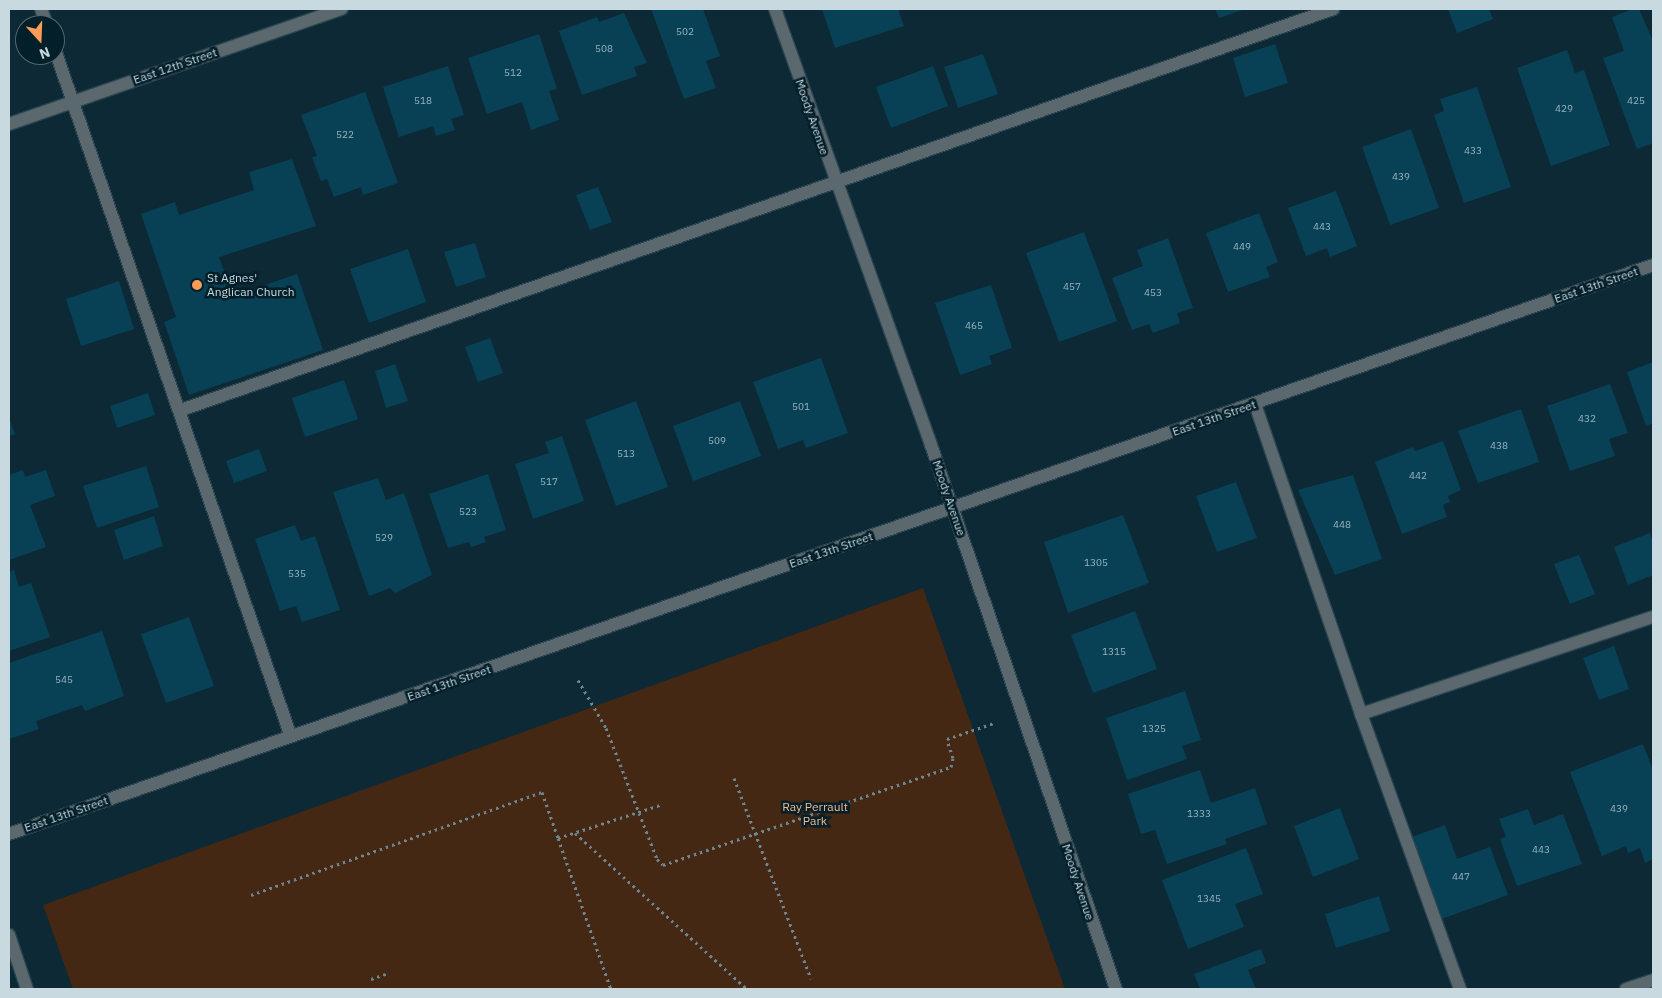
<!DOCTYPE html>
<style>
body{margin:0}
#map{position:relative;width:1662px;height:998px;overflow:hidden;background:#0c2935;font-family:"IBM Plex Sans",sans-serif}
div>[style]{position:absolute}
.green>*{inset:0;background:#442813}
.building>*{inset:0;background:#084155}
.path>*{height:3px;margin-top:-1.5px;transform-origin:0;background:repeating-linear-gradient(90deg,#6f858f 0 2.5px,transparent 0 6.5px)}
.roads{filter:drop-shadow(1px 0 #2a4550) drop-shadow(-1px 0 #2a4550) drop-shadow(0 1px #2a4550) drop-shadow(0 -1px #2a4550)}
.minor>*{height:12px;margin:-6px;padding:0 6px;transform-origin:6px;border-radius:6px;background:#5b686e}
.dots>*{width:14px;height:14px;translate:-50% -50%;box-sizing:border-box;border:2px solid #031f2a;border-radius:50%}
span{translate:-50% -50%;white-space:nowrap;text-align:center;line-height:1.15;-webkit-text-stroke:5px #031f2a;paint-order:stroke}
.number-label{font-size:10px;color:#99b3bd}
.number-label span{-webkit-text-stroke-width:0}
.street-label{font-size:12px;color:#c9d9e0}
.poi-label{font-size:12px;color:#c9d9e0}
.left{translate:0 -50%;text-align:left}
.park-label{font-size:12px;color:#f6b68b}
.frame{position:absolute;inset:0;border:10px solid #c9d9e0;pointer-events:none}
.north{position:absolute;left:15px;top:15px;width:50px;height:50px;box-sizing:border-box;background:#031f2a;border:1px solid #526973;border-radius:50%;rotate:160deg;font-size:14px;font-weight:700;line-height:20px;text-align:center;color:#c9d9e0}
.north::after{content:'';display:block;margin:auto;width:18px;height:22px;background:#fd9c56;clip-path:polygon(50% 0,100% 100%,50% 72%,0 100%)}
</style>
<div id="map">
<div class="green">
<i style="clip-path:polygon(923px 588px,1065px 989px,73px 989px,43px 905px)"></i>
</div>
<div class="building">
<i style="clip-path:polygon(651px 9px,703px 9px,720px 56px,706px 61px,716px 88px,684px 99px)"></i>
<i style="clip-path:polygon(822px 9px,898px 9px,904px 26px,835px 48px)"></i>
<i style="clip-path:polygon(1215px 9px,1245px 9px,1219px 18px)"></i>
<i style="clip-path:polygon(1448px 9px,1489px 9px,1493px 19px,1457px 33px)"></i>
<i style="clip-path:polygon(1633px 9px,1639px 9px,1653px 41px,1653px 143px,1637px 149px,1603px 58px,1624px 51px,1612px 17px)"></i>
<i style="clip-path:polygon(624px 13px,647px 63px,634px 67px,637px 76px,582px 95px,559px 31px,597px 17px,599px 22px)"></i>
<i style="clip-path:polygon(539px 34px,557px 89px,549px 91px,559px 120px,531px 130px,522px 102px,487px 114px,468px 58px)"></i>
<i style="clip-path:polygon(1275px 44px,1288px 83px,1245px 97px,1233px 58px)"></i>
<i style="clip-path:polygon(1567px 50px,1575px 73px,1584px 70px,1610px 145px,1551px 166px,1517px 68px)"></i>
<i style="clip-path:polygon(983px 54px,998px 94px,958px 108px,944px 67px)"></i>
<i style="clip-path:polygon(448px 66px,464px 115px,451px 119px,455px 130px,436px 136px,433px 126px,399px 137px,383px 87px)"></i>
<i style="clip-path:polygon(933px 66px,948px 106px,891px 128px,876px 87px)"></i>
<i style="clip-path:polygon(1477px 87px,1511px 187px,1464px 203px,1434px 115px,1444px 111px,1440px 99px)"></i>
<i style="clip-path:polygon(365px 92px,398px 183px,363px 195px,361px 187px,334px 197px,327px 179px,321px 181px,312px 157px,317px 156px,301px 115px)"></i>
<i style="clip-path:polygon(1411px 129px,1439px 208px,1390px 225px,1362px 147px)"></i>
<i style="clip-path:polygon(292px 159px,316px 226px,219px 257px,233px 296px,297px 274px,323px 350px,189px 395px,164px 322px,176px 317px,141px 214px,175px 202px,179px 215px,254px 190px,249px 172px)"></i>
<i style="clip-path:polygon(598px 187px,612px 222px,590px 230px,576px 195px)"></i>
<i style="clip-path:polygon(1336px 191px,1357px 246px,1330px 257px,1327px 248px,1306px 256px,1288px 208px)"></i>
<i style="clip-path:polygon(1259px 213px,1278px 262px,1266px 267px,1270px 277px,1228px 292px,1206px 233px)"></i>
<i style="clip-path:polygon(1084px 232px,1117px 321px,1059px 342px,1026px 253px)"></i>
<i style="clip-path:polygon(1168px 238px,1193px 308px,1177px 313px,1180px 323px,1153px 333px,1149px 324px,1132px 330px,1112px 278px,1143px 266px,1137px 250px)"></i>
<i style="clip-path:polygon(475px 243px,486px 277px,456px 287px,444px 252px)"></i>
<i style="clip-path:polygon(408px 249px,426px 302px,369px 323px,350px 269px)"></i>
<i style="clip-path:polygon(119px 281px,134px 329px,81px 346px,66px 299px)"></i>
<i style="clip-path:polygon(991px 285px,1012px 348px,989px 356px,992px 364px,960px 375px,935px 303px)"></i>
<i style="clip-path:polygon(490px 338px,503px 373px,478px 382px,465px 347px)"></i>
<i style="clip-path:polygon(821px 358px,848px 433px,806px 448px,803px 440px,778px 449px,753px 382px)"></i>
<i style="clip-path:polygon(1653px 362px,1653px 423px,1646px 426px,1627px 372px)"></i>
<i style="clip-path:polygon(395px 364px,408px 401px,386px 408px,375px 371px)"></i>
<i style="clip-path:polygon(344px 380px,358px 419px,305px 437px,292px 398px)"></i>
<i style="clip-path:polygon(1610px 384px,1628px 433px,1609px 439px,1615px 456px,1570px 471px,1547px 406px)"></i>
<i style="clip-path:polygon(148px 393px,155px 415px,117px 428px,110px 406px)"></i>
<i style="clip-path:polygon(636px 401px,668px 487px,616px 506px,585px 420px)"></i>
<i style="clip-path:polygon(740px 401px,761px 456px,693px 481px,673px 426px)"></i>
<i style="clip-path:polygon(1521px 409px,1539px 462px,1478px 483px,1458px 431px)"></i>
<i style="clip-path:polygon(9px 418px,15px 434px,9px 436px)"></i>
<i style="clip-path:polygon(562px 436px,584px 501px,533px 519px,515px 464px,549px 453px,545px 442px)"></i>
<i style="clip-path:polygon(1443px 441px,1461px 490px,1448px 496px,1450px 502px,1443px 505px,1447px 517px,1402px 534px,1375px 462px,1413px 447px,1415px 451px)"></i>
<i style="clip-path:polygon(259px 449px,267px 471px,234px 483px,226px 461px)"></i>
<i style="clip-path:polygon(146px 466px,159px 507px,97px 528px,83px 486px)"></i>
<i style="clip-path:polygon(23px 470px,25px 477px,46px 470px,55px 496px,30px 505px,46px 547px,9px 560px,9px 475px)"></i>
<i style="clip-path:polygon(488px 474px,506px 530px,484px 537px,486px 542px,471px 547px,469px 542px,448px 548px,429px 494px)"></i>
<i style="clip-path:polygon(1353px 475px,1382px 559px,1335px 575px,1298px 490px)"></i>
<i style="clip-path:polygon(378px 478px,386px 500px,404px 493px,432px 575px,395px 593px,390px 588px,369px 596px,333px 492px)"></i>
<i style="clip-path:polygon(1236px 482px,1257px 538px,1217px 552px,1196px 496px)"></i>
<i style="clip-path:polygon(1123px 515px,1149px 583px,1068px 613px,1044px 542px)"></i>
<i style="clip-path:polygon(154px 516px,163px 546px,124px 560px,114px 530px)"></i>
<i style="clip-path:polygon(295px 525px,301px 541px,315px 536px,340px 610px,302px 622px,296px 606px,280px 611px,255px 539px)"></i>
<i style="clip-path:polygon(1650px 533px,1653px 542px,1653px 575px,1628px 585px,1614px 547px)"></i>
<i style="clip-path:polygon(1579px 555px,1595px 594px,1570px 604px,1554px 564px)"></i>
<i style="clip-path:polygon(14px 570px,19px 587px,31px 583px,50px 637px,9px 651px,9px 572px)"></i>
<i style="clip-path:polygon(1135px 611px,1157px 669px,1093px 693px,1071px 635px)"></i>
<i style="clip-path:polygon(189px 617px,214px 686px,166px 703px,141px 634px)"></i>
<i style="clip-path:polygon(102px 631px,124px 696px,85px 711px,82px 705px,36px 721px,39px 729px,9px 739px,9px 663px)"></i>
<i style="clip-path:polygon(1614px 646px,1629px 689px,1599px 700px,1583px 658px)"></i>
<i style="clip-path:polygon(1185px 691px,1201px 740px,1182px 746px,1187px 759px,1127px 780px,1106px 718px)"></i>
<i style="clip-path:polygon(1643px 744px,1653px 770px,1653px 859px,1645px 863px,1640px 848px,1628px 853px,1626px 846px,1602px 856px,1570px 772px)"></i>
<i style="clip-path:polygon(1200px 770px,1211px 803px,1255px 788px,1267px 824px,1225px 839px,1227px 844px,1167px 864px,1155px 830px,1141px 834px,1128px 794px)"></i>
<i style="clip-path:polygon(1340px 808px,1359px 859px,1313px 877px,1294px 826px)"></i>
<i style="clip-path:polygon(1528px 809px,1534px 825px,1563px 814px,1582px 864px,1517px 886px,1500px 839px,1506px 837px,1499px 819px)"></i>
<i style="clip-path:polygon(1445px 825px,1457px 859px,1490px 847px,1508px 895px,1436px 921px,1406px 839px)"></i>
<i style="clip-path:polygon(1246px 848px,1263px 894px,1235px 904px,1244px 927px,1188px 949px,1162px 880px)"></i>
<i style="clip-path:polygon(1379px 896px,1390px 931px,1336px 948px,1325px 914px)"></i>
<i style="clip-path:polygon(1261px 949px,1266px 963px,1248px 970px,1256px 989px,1200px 989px,1194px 974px)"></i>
</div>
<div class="path">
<i style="left:578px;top:680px;width:56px;rotate:59.7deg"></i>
<i style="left:606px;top:728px;width:141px;rotate:68.7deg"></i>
<i style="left:657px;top:859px;width:8px;rotate:45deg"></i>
<i style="left:663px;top:865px;width:304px;rotate:-18.8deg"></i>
<i style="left:951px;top:767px;width:9px;rotate:-77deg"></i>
<i style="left:953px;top:758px;width:20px;rotate:-108deg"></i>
<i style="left:947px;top:739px;width:50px;rotate:-18.8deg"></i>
<i style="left:734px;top:778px;width:215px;rotate:69deg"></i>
<i style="left:575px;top:833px;width:232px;rotate:42.2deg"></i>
<i style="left:558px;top:838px;width:160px;rotate:70.7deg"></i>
<i style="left:251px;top:895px;width:309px;rotate:-19.5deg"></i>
<i style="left:542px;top:792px;width:49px;rotate:70.8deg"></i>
<i style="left:558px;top:838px;width:110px;rotate:-17.9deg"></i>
<i style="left:371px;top:979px;width:18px;rotate:-19deg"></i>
</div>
<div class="roads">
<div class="minor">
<i style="left:41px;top:9px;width:17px;rotate:69deg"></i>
<i style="left:775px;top:9px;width:463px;rotate:70.3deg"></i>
<i style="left:931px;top:445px;width:575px;rotate:71.22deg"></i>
<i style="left:55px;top:50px;width:726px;rotate:71.04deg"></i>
<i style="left:9px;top:124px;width:352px;rotate:-19.1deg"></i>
<i style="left:1255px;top:404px;width:328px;rotate:71.1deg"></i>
<i style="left:1361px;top:714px;width:308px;rotate:-18.4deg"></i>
<i style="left:181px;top:410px;width:1220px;rotate:-19.19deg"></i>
<i style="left:1361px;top:714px;width:292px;rotate:70.2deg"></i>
<i style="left:9px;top:834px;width:1740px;rotate:-19.09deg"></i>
<i style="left:9px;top:935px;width:57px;rotate:71.6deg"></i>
<i style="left:1626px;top:989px;width:28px;rotate:-18deg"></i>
</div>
</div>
<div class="dots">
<i style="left:197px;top:285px;background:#fd9c56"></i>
</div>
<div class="number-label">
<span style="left:685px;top:32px">502</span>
<span style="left:604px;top:49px">508</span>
<span style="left:513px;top:73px">512</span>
<span style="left:423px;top:101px">518</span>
<span style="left:1636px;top:101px">425</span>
<span style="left:1564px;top:109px">429</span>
<span style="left:345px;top:135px">522</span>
<span style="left:1473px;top:151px">433</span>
<span style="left:1401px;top:177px">439</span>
<span style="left:1322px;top:227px">443</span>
<span style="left:1242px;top:247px">449</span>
<span style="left:1072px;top:287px">457</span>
<span style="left:1153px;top:293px">453</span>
<span style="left:974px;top:326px">465</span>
<span style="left:801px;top:407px">501</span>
<span style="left:1587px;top:419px">432</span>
<span style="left:717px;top:441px">509</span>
<span style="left:1499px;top:446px">438</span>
<span style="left:626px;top:454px">513</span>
<span style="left:1418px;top:476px">442</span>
<span style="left:549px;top:482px">517</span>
<span style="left:468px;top:512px">523</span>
<span style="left:1342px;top:525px">448</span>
<span style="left:384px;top:538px">529</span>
<span style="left:1096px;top:563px">1305</span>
<span style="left:297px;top:574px">535</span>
<span style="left:1114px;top:652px">1315</span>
<span style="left:64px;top:680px">545</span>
<span style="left:1154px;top:729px">1325</span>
<span style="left:1619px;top:809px">439</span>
<span style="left:1199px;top:814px">1333</span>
<span style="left:1541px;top:850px">443</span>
<span style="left:1461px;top:877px">447</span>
<span style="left:1209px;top:899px">1345</span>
</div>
<div class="street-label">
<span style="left:175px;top:66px;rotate:-19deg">East 12th Street</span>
<span style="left:812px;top:117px;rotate:71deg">Moody Avenue</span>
<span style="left:1596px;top:285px;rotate:-19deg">East 13th Street</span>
<span style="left:1214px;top:418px;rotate:-19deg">East 13th Street</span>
<span style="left:949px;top:498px;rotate:71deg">Moody Avenue</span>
<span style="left:831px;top:550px;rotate:-19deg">East 13th Street</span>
<span style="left:449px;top:683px;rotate:-19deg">East 13th Street</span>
<span style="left:66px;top:814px;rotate:-19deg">East 13th Street</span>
<span style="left:1078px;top:882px;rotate:72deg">Moody Avenue</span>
</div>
<div class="poi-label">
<span class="left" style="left:207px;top:285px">St Agnes'<br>Anglican Church</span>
</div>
<div class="park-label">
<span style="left:815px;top:814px">Ray Perrault<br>Park</span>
</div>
<div class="frame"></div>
<div class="north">N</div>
</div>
